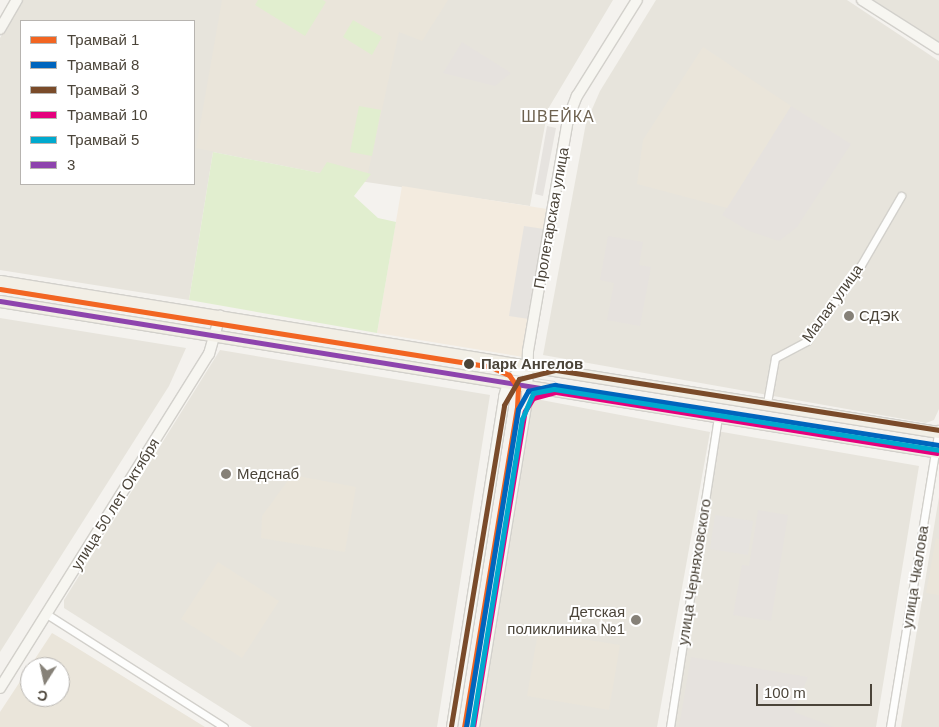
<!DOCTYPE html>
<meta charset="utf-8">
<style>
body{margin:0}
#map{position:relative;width:939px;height:727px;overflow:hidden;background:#f4f2ee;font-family:Arial,sans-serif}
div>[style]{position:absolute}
.residential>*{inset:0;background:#e7e4dc}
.commercial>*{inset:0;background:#f3ebdf}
.industrial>*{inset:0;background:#e6e2de}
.education>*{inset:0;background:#eae5da}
.green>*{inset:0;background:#e1eecf}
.parking>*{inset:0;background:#e6e3df}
.roads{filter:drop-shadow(1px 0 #d2d0cb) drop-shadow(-1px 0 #d2d0cb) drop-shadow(0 1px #d2d0cb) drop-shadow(0 -1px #d2d0cb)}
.street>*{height:7px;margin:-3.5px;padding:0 3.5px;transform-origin:3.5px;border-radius:3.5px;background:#fdfdfc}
.secondary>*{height:10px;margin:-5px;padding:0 5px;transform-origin:5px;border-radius:5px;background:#f7f6f1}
.primary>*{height:11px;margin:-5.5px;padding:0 5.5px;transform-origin:5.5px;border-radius:5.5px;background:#f2efe6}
.tram>*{height:1px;margin:-0.5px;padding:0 0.5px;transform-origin:0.5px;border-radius:0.5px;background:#dbdbda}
.bus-1>*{height:5px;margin:-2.5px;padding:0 2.5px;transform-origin:2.5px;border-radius:2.5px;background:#8e44ad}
.tram-1>*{height:5px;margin:-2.5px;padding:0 2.5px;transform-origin:2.5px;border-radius:2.5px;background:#f26522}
.tram-2>*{height:5px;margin:-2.5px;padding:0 2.5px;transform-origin:2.5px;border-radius:2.5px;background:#0065bd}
.tram-3>*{height:5px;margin:-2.5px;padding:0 2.5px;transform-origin:2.5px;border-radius:2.5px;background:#7a4b2a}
.tram-4>*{height:5px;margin:-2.5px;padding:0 2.5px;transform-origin:2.5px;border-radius:2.5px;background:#e5007d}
.tram-5>*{height:5px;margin:-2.5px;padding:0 2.5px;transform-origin:2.5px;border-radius:2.5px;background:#00a9ce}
.dots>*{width:14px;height:14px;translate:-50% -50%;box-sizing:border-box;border:2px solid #fff;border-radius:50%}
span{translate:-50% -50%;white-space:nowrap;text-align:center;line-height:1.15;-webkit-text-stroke:4px #fff;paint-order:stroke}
.street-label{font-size:15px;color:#4b4439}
.poi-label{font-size:15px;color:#4b4439}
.left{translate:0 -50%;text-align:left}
.right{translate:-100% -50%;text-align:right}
.stop-label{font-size:15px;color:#4b4439;font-weight:700}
.neighbourhood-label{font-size:16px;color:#6e6250;letter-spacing:1px}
.legend{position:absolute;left:20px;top:20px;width:175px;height:165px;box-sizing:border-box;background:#fff;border:1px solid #b7b4b0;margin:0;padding:6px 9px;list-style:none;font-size:15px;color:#4b4439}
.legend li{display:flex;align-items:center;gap:10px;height:25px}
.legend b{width:25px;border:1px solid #b7b4b0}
.north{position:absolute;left:20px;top:657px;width:50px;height:50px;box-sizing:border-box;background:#fff;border:1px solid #b7b4b0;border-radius:50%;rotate:190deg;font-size:14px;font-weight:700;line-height:20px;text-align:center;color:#4b4439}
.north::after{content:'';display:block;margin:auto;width:18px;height:22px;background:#868178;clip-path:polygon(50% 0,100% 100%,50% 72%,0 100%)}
.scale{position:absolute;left:756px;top:684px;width:116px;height:22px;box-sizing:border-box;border:2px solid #4b4439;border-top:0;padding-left:6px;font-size:15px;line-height:18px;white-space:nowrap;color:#4b4439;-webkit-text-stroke:4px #fff;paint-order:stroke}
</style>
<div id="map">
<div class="residential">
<i style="clip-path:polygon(evenodd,23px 0,613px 0,548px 109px,530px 206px,366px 182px,213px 152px,189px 300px,0 270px,0 38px,23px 0,21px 21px,194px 21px,194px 184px,21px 184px,21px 21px)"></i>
<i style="clip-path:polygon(656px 0,847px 0,939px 61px,939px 409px,934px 420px,926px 423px,543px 355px,586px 123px,600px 91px)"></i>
<i style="clip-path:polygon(871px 0,939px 0,939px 43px)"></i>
<i style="clip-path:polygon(0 318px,186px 348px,169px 386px,0 652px)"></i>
<i style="clip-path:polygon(220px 350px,490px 395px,437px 727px,252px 727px,64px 608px,64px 600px)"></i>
<i style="clip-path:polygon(536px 399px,710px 432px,657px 727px,474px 727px,527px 401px)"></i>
<i style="clip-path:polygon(717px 431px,919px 466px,876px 727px,675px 727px)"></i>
<i style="clip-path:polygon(939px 497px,939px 727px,901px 727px)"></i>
</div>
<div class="commercial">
<i style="clip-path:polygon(402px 186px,547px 209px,523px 357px,377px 333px)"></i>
</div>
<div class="industrial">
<i style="clip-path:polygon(462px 42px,511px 73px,495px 86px,443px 73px)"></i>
<i style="clip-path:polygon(791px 106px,851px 144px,797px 227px,779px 241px,749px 231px,722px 215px)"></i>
<i style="clip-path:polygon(608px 236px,643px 242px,639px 265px,651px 267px,640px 326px,607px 320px,614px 283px,600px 280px)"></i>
<i style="clip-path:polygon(758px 510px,788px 515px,771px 621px,733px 615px,742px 565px,749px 566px)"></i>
<i style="clip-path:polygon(691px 657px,808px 677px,794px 712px,834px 727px,679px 727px)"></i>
</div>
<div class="education">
<i style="clip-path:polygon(222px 0,448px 0,422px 41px,399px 32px,366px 182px,196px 148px)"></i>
<i style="clip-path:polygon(703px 47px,791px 106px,727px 208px,637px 184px,643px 140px)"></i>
<i style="clip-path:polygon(292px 475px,356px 487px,345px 552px,261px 538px,262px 516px)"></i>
<i style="clip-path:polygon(936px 538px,939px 539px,939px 595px,926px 593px)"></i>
<i style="clip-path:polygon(218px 562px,279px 601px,242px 658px,181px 619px)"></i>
<i style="clip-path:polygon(538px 632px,620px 645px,609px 710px,527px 696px)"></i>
<i style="clip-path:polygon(evenodd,52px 633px,69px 643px,205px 727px,0 727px,0 712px,52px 633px,30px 667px,60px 667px,60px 697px,30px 697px,30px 667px)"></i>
</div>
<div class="green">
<i style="clip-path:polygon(258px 0,323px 0,326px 2px,305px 36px,255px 5px)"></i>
<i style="clip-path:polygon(353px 20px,382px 37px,372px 55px,343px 37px)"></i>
<i style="clip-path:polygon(359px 106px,381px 110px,372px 156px,350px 152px)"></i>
<i style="clip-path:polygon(213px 152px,320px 173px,327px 162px,371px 174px,354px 196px,378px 218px,396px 222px,377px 333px,189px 300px)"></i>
</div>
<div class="parking">
<i style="clip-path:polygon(547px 126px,556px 128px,543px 196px,535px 194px)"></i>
<i style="clip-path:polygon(524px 226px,544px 229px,529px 319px,509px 316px)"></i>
<i style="clip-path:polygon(715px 515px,753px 521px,748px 555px,710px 549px)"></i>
</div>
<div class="roads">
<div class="street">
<i style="left:767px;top:403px;width:46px;rotate:-79.9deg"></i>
<i style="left:775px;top:358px;width:36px;rotate:-28deg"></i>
<i style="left:807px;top:341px;width:93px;rotate:-54.6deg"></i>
<i style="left:861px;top:265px;width:80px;rotate:-59.9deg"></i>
<i style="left:45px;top:613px;width:212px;rotate:32.5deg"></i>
<i style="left:670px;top:727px;width:314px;rotate:-81.2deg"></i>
<i style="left:890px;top:727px;width:302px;rotate:-80.7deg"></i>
</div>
<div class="secondary">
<i style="left:862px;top:0;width:91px;rotate:32.5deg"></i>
<i style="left:0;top:29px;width:34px;rotate:-60deg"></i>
<i style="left:0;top:688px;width:394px;rotate:-58deg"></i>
<i style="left:209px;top:354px;width:40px;rotate:-74deg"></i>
<i style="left:452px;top:727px;width:334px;rotate:-81deg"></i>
<i style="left:504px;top:397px;width:15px;rotate:-74deg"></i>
<i style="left:508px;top:383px;width:26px;rotate:-47deg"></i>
<i style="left:474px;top:727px;width:330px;rotate:-80.8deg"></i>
<i style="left:527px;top:401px;width:50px;rotate:-88.9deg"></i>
<i style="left:528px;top:351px;width:235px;rotate:-80.2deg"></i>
<i style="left:568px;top:119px;width:25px;rotate:-69deg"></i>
<i style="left:577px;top:96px;width:113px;rotate:-58deg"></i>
</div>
<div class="primary">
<i style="left:0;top:281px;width:951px;rotate:9.14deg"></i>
<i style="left:0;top:301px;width:951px;rotate:9.14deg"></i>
</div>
</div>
<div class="tram">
<i style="left:495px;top:372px;width:60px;rotate:8.7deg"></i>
</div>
<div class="bus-1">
<i style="left:0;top:301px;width:951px;rotate:9.14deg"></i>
</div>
<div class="tram-1">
<i style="left:0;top:289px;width:497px;rotate:9deg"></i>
<i style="left:491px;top:367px;width:20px;rotate:24deg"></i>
<i style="left:509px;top:375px;width:16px;rotate:55deg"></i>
<i style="left:518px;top:388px;width:19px;rotate:93deg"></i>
<i style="left:517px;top:407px;width:324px;rotate:99.4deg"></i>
</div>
<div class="tram-2">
<i style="left:466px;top:727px;width:322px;rotate:-80.7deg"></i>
<i style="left:518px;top:409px;width:21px;rotate:-61deg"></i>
<i style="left:528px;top:391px;width:28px;rotate:-13deg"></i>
<i style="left:555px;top:385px;width:388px;rotate:8.9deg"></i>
</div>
<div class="tram-3">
<i style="left:451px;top:726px;width:325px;rotate:-80.6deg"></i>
<i style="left:504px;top:405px;width:30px;rotate:-60deg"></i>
<i style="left:519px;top:379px;width:38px;rotate:-14deg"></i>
<i style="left:556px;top:370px;width:388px;rotate:8.9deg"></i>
</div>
<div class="tram-4">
<i style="left:473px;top:727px;width:320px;rotate:-80.7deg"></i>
<i style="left:525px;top:411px;width:15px;rotate:-58deg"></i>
<i style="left:533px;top:398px;width:24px;rotate:-15deg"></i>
<i style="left:556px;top:392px;width:386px;rotate:9.1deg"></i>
</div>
<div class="tram-5">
<i style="left:472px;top:727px;width:312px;rotate:-80.8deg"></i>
<i style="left:522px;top:419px;width:28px;rotate:-67deg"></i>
<i style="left:533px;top:393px;width:21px;rotate:-11deg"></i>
<i style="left:554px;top:389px;width:389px;rotate:9deg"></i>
</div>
<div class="dots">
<i style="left:849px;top:316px;background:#868178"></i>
<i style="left:469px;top:364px;background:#4b4439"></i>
<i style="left:226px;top:474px;background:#868178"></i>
<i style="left:636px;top:620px;background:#868178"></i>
</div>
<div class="street-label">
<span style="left:551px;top:218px;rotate:-80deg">Пролетарская улица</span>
<span style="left:832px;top:303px;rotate:-54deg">Малая улица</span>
<span style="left:115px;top:504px;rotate:-58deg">улица 50 лет Октября</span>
<span style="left:694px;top:572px;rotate:-81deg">улица Черняховского</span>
<span style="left:915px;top:577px;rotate:-81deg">улица Чкалова</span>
</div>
<div class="poi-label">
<span class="left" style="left:859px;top:316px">СДЭК</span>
<span class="left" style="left:237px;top:474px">Медснаб</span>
<span class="right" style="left:625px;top:620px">Детская<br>поликлиника №1</span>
</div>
<div class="stop-label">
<span class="left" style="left:481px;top:364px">Парк Ангелов</span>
</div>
<div class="neighbourhood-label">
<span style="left:558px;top:117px">ШВЕЙКА</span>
</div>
<ul class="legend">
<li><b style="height:6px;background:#f26522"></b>Трамвай 1</li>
<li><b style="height:6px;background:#0065bd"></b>Трамвай 8</li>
<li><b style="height:6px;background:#7a4b2a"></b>Трамвай 3</li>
<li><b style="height:6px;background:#e5007d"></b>Трамвай 10</li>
<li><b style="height:6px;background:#00a9ce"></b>Трамвай 5</li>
<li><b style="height:6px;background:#8e44ad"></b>3</li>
</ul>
<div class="north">С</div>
<div class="scale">100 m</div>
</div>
